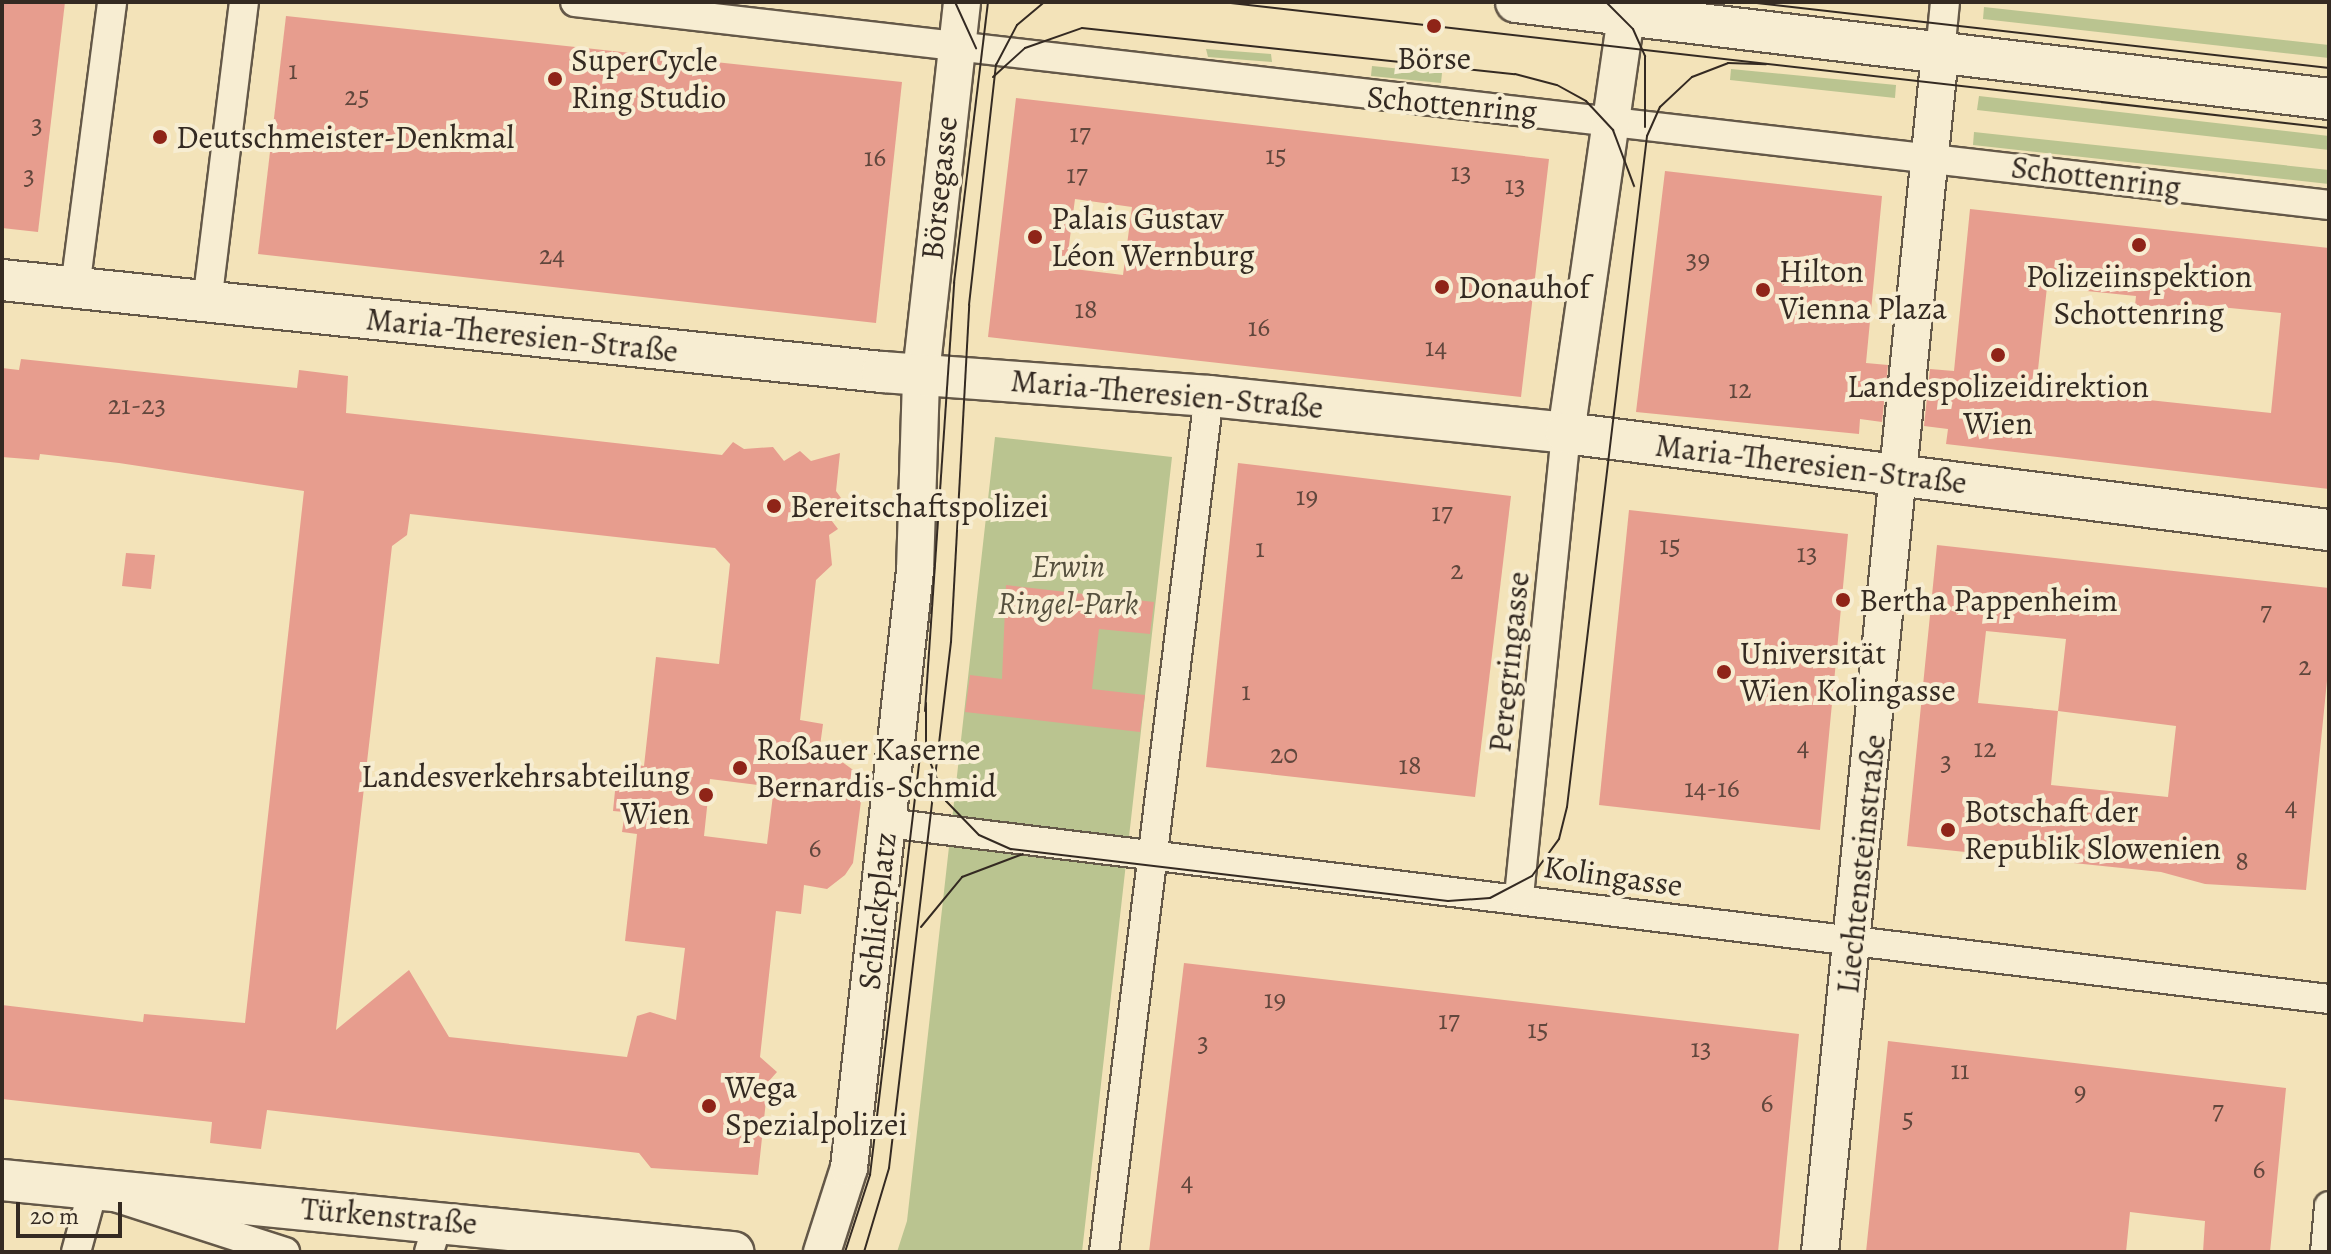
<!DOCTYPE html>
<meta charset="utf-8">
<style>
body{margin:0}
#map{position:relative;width:2331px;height:1254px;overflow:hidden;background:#f3e3b9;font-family:Alegreya,serif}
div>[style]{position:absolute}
.green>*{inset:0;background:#bac490}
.building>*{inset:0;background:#e79d8e}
.roads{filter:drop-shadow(2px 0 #645848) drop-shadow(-2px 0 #645848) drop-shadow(0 2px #645848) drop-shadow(0 -2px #645848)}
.minor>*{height:28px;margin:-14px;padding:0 14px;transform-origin:14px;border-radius:14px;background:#f7edd2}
.tertiary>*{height:36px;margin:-18px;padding:0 18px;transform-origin:18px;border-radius:18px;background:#f7edd2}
.secondary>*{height:40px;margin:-20px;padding:0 20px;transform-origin:20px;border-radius:20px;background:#f7edd2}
.tram>*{height:2px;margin:-1px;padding:0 1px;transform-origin:1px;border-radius:1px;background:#342a22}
.dots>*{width:22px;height:22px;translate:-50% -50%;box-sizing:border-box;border:4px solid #f7edd2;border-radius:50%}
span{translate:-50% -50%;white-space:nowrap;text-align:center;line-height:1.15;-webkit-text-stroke:8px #f7edd2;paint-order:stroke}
.number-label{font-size:28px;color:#61473d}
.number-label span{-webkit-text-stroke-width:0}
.poi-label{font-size:32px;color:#342a22}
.left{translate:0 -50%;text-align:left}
.right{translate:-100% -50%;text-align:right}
.street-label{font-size:32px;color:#342a22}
.park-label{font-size:32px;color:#56503e;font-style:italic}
.frame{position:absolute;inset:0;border:4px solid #342a22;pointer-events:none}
.scale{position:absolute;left:16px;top:1202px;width:106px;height:36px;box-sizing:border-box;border:4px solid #342a22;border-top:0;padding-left:10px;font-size:24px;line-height:28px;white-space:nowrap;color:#342a22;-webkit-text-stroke:6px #f7edd2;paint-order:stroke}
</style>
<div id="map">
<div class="green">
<i style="clip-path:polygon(1984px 7px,2329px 45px,2329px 58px,1983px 19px)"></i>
<i style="clip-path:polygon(1206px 49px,1271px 54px,1272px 62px,1208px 57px)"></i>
<i style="clip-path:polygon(1372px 66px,1442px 73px,1441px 83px,1371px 76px)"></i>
<i style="clip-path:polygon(1731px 69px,1896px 85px,1895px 98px,1730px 80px)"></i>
<i style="clip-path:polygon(1979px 96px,2329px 136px,2329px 150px,1977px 110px)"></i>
<i style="clip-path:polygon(1974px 132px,2329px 170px,2329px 184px,1973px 145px)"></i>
<i style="clip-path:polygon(995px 437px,1172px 457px,1082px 1252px,897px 1252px,907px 1221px)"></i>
</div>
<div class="building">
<i style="clip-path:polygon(2px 2px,65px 2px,38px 232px,2px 228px)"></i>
<i style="clip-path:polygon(286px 16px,902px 82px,876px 323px,258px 254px)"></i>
<i style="clip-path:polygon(evenodd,1016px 98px,1549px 159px,1521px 397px,988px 337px,1016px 98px,1075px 199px,1132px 207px,1123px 275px,1066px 268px,1075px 199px)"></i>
<i style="clip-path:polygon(1665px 171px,1882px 196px,1866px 363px,1888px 365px,1882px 422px,1860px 419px,1859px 434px,1636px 412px)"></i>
<i style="clip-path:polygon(evenodd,1970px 209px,2329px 248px,2329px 489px,1946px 444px,1948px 429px,1924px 426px,1930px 369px,1954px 371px,1970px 209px,2047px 287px,2136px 296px,2134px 315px,2187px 321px,2189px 304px,2281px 313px,2271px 413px,2036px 388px,2047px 287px)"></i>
<i style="clip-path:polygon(evenodd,21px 359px,297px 388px,299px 370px,348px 376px,346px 413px,722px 455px,733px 442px,744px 449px,773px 447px,784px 461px,800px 451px,811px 461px,840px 453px,836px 491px,841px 498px,825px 512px,838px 529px,829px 535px,832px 565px,816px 580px,800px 720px,823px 724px,820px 746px,856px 772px,861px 801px,853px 863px,845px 875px,827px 889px,804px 885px,801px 914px,776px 911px,760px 1057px,777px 1072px,768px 1082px,758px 1175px,651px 1168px,639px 1153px,267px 1110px,261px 1149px,210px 1143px,212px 1122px,2px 1099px,2px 1005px,143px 1022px,144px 1014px,245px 1023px,304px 491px,119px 463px,40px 454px,39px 460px,2px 457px,2px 368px,19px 370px,21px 359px,410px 514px,715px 548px,730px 564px,719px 664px,656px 657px,644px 766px,629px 764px,627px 783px,616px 781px,613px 811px,625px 812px,622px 832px,637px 834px,625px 941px,685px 948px,676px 1020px,650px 1012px,637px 1016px,627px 1057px,449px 1037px,409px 970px,336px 1030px,392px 546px,407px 535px,410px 514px,21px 359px,710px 779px,774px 787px,767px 844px,704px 836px,710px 779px)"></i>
<i style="clip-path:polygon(1238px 463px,1511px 496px,1475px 797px,1206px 767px)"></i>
<i style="clip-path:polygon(1629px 510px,1848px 534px,1820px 830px,1599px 805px)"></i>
<i style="clip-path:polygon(evenodd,1937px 545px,2329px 588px,2329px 661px,2306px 890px,2205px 884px,2161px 872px,1907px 846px,1937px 545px,1986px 631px,2066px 639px,2058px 711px,1978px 703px,1986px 631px,1937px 545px,2058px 711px,2176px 726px,2168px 797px,2051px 785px,2058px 711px)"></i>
<i style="clip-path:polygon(126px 553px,155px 555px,151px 589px,122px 586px)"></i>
<i style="clip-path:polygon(1006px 585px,1154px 602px,1150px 634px,1099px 629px,1092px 689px,1145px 695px,1140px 732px,965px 712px,970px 675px,1002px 679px)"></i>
<i style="clip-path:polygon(1184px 963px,1799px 1034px,1778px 1252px,1149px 1252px)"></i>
<i style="clip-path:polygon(1888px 1041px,2286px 1088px,2270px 1252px,2203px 1252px,2205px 1221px,2130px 1212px,2126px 1252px,1866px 1252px)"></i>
</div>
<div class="roads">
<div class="minor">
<i style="left:575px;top:2px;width:1766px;rotate:6.6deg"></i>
<i style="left:1940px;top:53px;width:51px;rotate:-84.4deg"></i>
<i style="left:75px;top:288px;width:288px;rotate:-82.6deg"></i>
<i style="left:207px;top:303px;width:303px;rotate:-83deg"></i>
<i style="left:887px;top:823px;width:1453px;rotate:6.96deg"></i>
<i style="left:1519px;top:896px;width:465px;rotate:-84.2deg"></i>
<i style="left:76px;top:1252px;width:64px;rotate:-74.7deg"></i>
<i style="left:93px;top:1190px;width:202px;rotate:17.9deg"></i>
<i style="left:429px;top:1252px;width:34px;rotate:-73deg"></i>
<i style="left:1104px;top:1252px;width:862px;rotate:-83.01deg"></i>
<i style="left:2325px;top:1252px;width:46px;rotate:-85deg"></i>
</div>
<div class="tertiary">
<i style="left:1566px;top:433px;width:422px;rotate:-81.8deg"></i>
<i style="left:822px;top:1252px;width:88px;rotate:-72.2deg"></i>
<i style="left:849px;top:1168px;width:602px;rotate:-83.7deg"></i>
<i style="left:915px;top:570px;width:196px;rotate:-88.2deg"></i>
<i style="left:921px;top:374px;width:374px;rotate:-83.7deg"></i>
<i style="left:1820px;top:1252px;width:1205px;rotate:-84.28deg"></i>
</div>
<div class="secondary">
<i style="left:1516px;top:2px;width:819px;rotate:6.8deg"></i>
<i style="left:2px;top:280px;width:885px;rotate:5.97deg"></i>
<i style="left:882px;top:372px;width:328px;rotate:4.2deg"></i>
<i style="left:1209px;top:396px;width:359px;rotate:5.9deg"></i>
<i style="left:1566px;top:433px;width:769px;rotate:7.25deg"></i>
<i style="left:2px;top:1180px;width:735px;rotate:5.63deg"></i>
</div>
</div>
<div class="tram">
<i style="left:955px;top:2px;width:51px;rotate:65.5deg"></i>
<i style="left:1222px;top:2px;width:1114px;rotate:6.49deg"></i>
<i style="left:1606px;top:2px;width:38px;rotate:45deg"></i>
<i style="left:1633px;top:29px;width:30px;rotate:66deg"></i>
<i style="left:1645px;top:56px;width:71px;rotate:90deg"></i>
<i style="left:1748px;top:2px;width:585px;rotate:6.48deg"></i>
<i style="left:993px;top:77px;width:43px;rotate:-42.2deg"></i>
<i style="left:1025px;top:48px;width:60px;rotate:-19.3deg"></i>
<i style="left:1082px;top:28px;width:435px;rotate:6.1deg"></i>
<i style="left:1515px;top:74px;width:43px;rotate:14.7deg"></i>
<i style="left:1557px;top:85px;width:33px;rotate:29deg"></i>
<i style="left:1586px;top:101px;width:40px;rotate:47deg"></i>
<i style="left:1613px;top:130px;width:60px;rotate:69.4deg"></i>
<i style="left:926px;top:703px;width:49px;rotate:90deg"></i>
<i style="left:926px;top:752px;width:53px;rotate:67.8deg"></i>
<i style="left:946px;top:801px;width:47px;rotate:45.9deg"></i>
<i style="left:979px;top:835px;width:35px;rotate:24deg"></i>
<i style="left:1011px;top:849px;width:440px;rotate:6.8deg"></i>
<i style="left:1448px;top:901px;width:42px;rotate:-4.1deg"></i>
<i style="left:1490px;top:898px;width:47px;rotate:-27.6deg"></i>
<i style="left:1532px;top:876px;width:46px;rotate:-53.9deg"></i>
<i style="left:1559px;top:839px;width:33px;rotate:-76deg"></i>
<i style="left:1567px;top:807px;width:676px;rotate:-83.2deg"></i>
<i style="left:1647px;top:136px;width:32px;rotate:-66deg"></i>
<i style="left:1660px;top:107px;width:44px;rotate:-43.2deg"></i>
<i style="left:1692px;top:77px;width:39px;rotate:-21deg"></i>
<i style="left:1728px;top:63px;width:38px;rotate:2deg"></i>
<i style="left:925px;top:711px;width:429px;rotate:-86.1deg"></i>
<i style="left:954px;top:283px;width:283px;rotate:-83.1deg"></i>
<i style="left:921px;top:927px;width:65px;rotate:-50.6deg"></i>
<i style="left:962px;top:877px;width:65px;rotate:-20.7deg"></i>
<i style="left:845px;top:1252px;width:81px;rotate:-72deg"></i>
<i style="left:870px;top:1175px;width:428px;rotate:-83.2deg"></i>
<i style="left:864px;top:1252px;width:88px;rotate:-73.4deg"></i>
<i style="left:889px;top:1168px;width:530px;rotate:-83.28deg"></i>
<i style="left:951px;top:642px;width:337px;rotate:-86.9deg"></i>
<i style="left:969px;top:305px;width:242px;rotate:-83.6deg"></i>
<i style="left:996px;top:65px;width:45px;rotate:-62.3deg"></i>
<i style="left:1017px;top:25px;width:35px;rotate:-40deg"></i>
</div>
<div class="dots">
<i style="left:1434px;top:26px;background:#8f2418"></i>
<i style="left:555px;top:79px;background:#8f2418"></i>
<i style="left:160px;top:137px;background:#8f2418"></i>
<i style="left:1035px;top:237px;background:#8f2418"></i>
<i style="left:2139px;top:245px;background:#8f2418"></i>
<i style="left:1442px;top:287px;background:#8f2418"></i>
<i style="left:1763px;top:290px;background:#8f2418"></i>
<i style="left:1998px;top:355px;background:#8f2418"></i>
<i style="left:774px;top:506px;background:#8f2418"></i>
<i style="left:1843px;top:600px;background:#8f2418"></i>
<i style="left:1724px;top:672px;background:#8f2418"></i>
<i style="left:740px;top:768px;background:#8f2418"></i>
<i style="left:706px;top:795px;background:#8f2418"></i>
<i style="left:1948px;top:830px;background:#8f2418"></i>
<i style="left:709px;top:1106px;background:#8f2418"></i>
</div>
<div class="number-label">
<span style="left:293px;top:70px">1</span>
<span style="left:357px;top:96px">25</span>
<span style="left:37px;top:124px">3</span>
<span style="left:1080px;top:133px">17</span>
<span style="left:1276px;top:155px">15</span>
<span style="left:875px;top:157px">16</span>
<span style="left:1461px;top:172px">13</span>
<span style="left:1077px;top:174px">17</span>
<span style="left:29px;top:175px">3</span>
<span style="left:1515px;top:185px">13</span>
<span style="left:552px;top:255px">24</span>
<span style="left:1698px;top:259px">39</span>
<span style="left:1086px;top:309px">18</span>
<span style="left:1259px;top:327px">16</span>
<span style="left:1436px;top:347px">14</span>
<span style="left:1740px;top:389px">12</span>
<span style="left:137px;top:405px">21-23</span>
<span style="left:1307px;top:496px">19</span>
<span style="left:1442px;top:512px">17</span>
<span style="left:1670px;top:545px">15</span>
<span style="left:1260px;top:548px">1</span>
<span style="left:1807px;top:553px">13</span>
<span style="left:1457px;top:570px">2</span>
<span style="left:2266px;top:611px">7</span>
<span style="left:2305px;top:666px">2</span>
<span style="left:1246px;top:691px">1</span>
<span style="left:1803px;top:746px">4</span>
<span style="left:1985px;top:748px">12</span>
<span style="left:1284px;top:754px">20</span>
<span style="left:1946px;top:761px">3</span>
<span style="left:1410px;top:765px">18</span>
<span style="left:1712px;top:788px">14-16</span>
<span style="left:2291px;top:806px">4</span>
<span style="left:815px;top:848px">6</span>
<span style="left:2242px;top:861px">8</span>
<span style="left:1275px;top:999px">19</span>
<span style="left:1449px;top:1020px">17</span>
<span style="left:1538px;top:1029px">15</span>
<span style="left:1203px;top:1042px">3</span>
<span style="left:1701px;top:1048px">13</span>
<span style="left:1960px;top:1070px">11</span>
<span style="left:2080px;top:1091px">9</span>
<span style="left:1767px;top:1103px">6</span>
<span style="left:2218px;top:1110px">7</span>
<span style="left:1908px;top:1118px">5</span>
<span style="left:2259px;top:1169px">6</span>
<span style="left:1187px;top:1181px">4</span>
</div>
<div class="poi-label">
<span style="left:1434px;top:58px">Börse</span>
<span class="left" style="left:571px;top:79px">SuperCycle<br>Ring Studio</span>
<span class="left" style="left:176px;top:137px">Deutschmeister-Denkmal</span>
<span class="left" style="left:1051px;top:237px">Palais Gustav<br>Léon Wernburg</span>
<span class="left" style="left:1779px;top:290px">Hilton<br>Vienna Plaza</span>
<span style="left:2139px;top:295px">Polizeiinspektion<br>Schottenring</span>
<span class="left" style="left:1458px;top:287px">Donauhof</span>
<span style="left:1998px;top:405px">Landespolizeidirektion<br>Wien</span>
<span class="left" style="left:790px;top:506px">Bereitschaftspolizei</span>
<span class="left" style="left:1859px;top:600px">Bertha Pappenheim</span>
<span class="left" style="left:1740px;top:672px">Universität<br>Wien Kolingasse</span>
<span class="left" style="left:756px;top:768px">Roßauer Kaserne<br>Bernardis-Schmid</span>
<span class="right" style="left:690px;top:795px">Landesverkehrsabteilung<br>Wien</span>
<span class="left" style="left:1964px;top:830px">Botschaft der<br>Republik Slowenien</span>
<span class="left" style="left:725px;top:1106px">Wega<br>Spezialpolizei</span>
</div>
<div class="street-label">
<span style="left:1452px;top:104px;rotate:5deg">Schottenring</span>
<span style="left:2096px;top:177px;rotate:7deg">Schottenring</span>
<span style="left:939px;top:188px;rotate:-84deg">Börsegasse</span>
<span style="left:522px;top:335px;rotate:6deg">Maria-Theresien-Straße</span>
<span style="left:1167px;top:394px;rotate:5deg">Maria-Theresien-Straße</span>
<span style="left:1811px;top:464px;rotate:7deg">Maria-Theresien-Straße</span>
<span style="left:1509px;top:662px;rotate:-84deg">Peregringasse</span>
<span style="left:1861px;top:864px;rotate:-84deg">Liechtensteinstraße</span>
<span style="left:1613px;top:876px;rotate:8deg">Kolingasse</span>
<span style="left:877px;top:911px;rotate:-84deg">Schlickplatz</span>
<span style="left:389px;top:1216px;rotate:5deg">Türkenstraße</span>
</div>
<div class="park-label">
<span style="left:1068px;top:585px">Erwin<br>Ringel-Park</span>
</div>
<div class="frame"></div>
<div class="scale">20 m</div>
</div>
